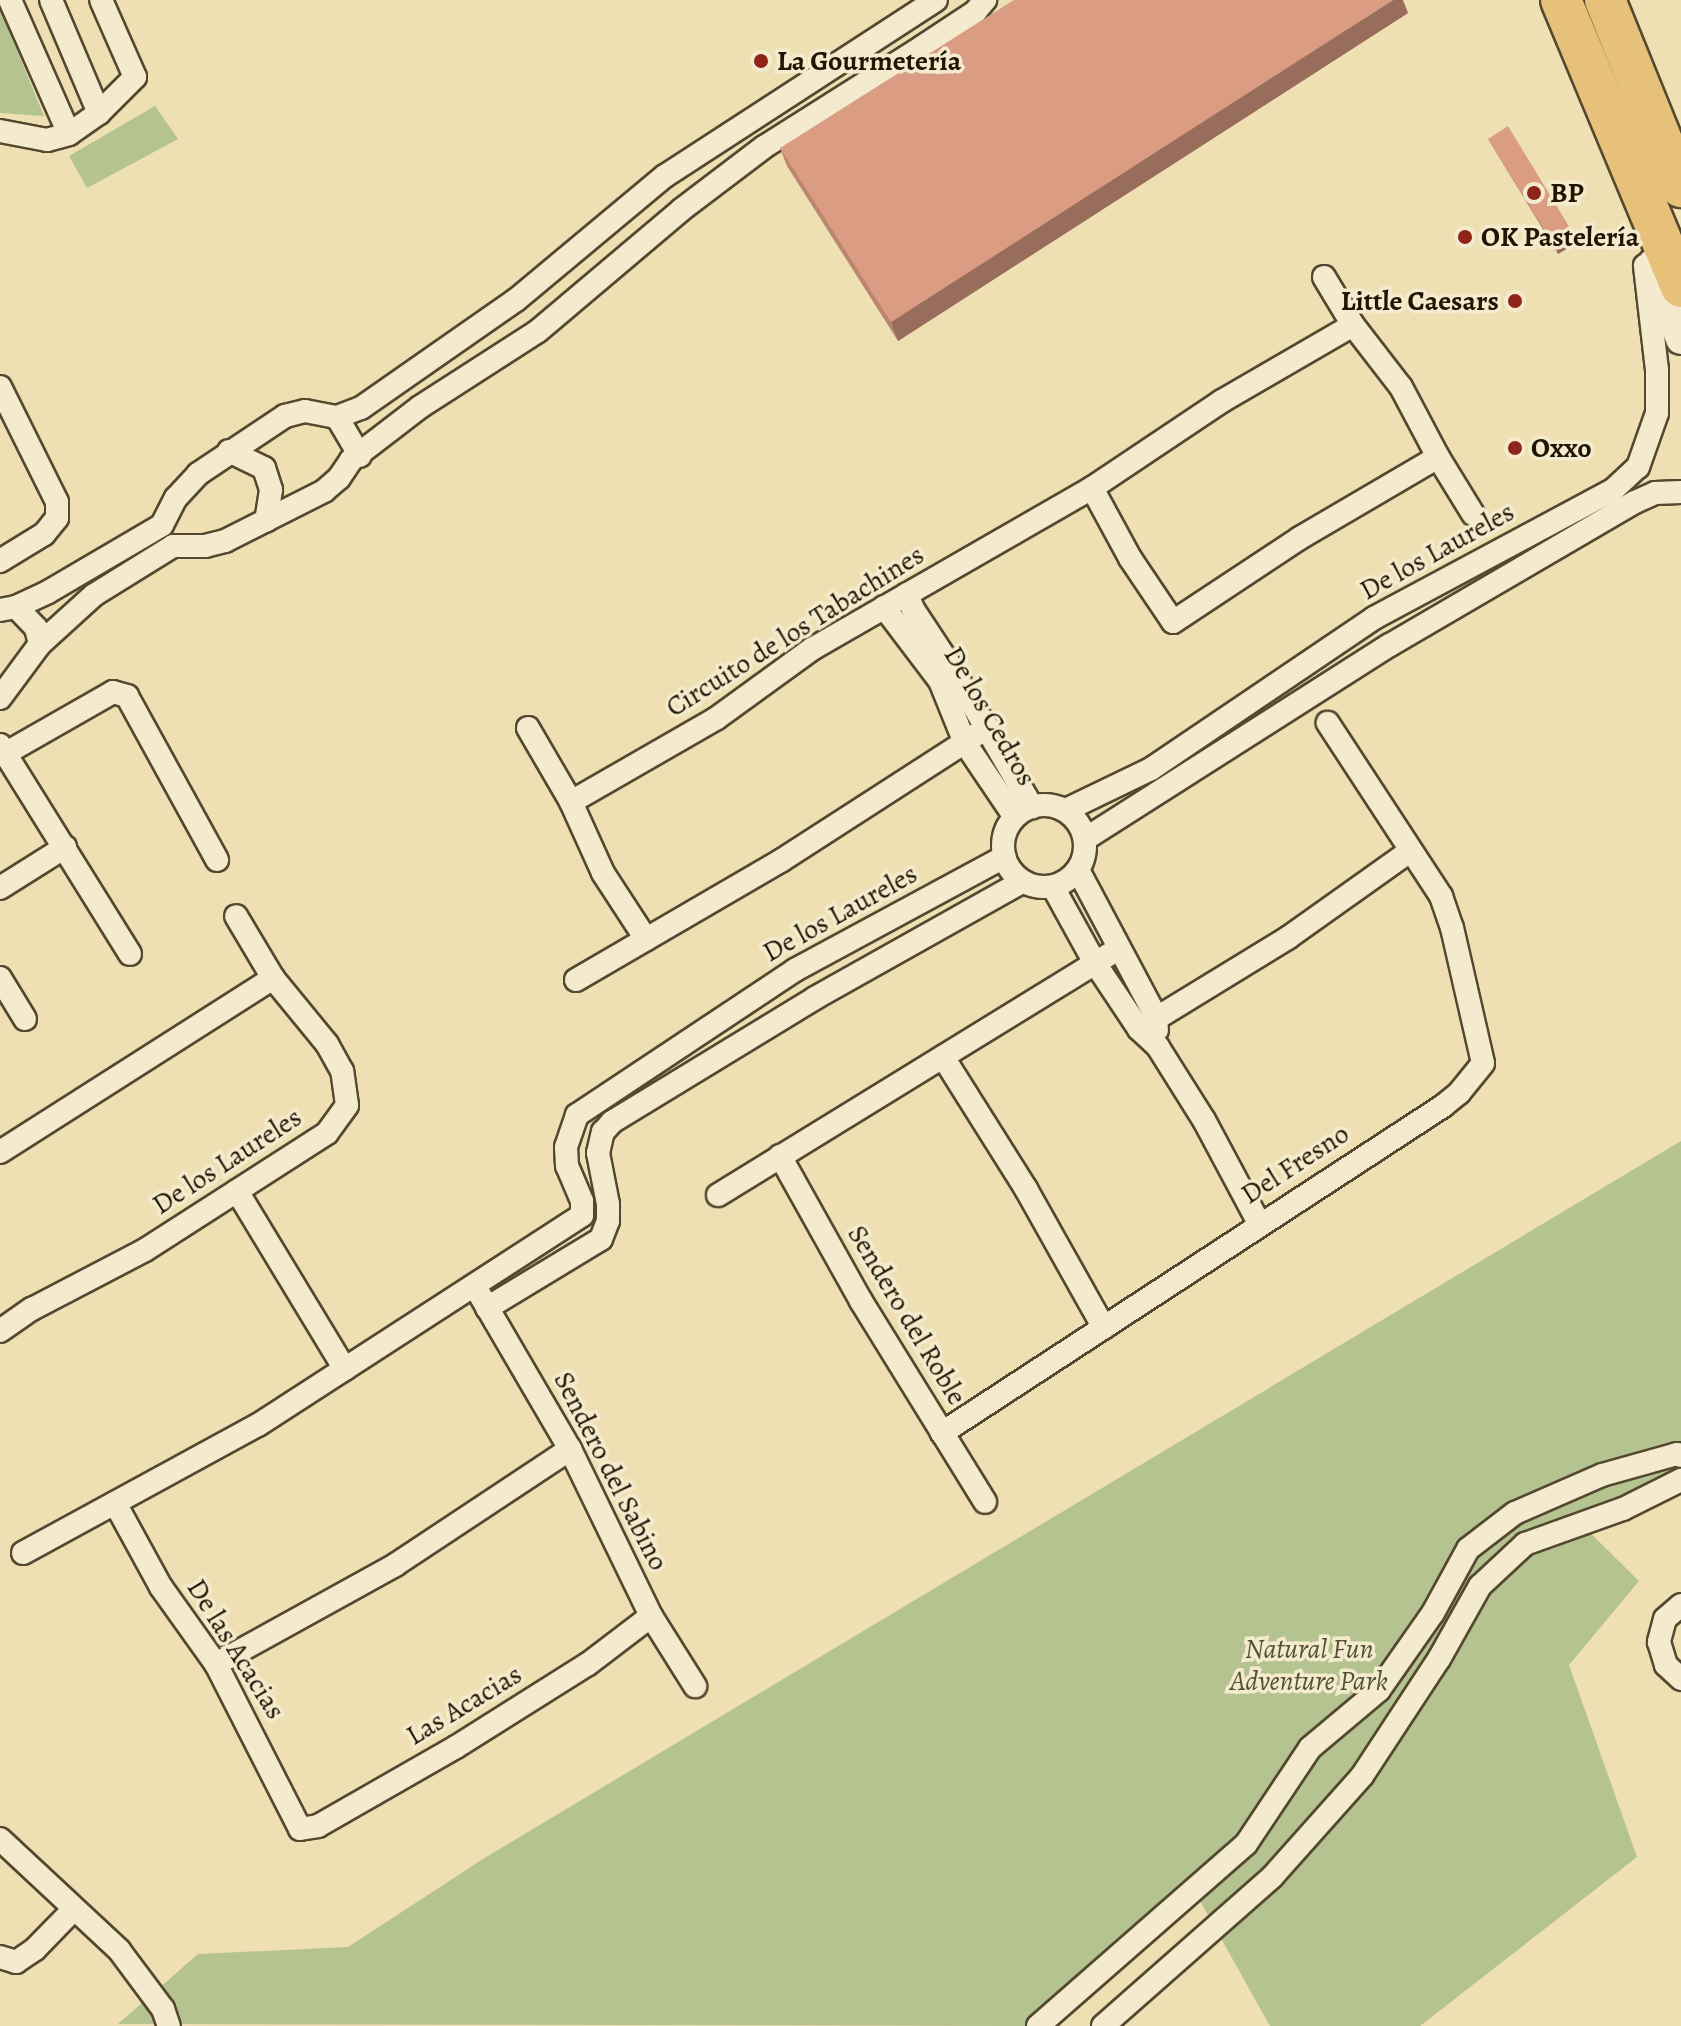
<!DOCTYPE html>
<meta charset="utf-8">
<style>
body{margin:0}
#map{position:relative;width:1681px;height:2026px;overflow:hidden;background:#eee0b3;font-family:Alegreya,serif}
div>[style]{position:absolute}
.green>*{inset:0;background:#b4c390}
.roads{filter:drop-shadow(2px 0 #544830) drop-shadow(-2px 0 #544830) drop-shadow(0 2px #544830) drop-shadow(0 -2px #544830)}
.street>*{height:22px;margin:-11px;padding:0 11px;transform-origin:11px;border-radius:11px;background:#f4ebce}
.street>.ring{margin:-11px;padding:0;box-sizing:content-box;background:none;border:22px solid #f4ebce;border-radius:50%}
.secondary>*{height:30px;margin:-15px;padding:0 15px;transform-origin:15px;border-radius:15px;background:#f4ebce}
.highway>*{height:40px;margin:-20px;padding:0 20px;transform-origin:20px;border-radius:20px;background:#e7c07a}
.wall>*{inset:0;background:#bb8671}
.shaded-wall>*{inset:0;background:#996d5c}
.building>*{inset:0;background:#da9c83}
.dots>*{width:22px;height:22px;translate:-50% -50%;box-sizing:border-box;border:4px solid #f4ebce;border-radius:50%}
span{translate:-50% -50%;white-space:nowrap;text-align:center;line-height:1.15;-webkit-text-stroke:7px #f4ebce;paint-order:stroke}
.poi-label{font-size:28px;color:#211504;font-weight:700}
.left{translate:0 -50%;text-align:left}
.right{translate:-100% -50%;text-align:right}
.street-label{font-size:28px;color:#211504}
.park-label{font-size:28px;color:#545235;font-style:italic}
</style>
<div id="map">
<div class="green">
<i style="clip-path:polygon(0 9px,44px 116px,0 113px)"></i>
<i style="clip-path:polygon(155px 106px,178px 139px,87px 188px,69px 156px)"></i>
<i style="clip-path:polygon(1681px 1141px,1681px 1481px,1573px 1516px,1639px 1581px,1569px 1665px,1637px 1857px,1420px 2026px,1270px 2026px,1199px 1899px,1059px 2026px,118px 2024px,198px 1954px,348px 1947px,483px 1859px)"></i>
</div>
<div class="roads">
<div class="street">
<i style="left:10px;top:0;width:146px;rotate:66.2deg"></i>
<i style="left:51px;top:0;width:123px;rotate:67deg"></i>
<i style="left:0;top:131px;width:48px;rotate:10.8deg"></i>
<i style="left:47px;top:140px;width:23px;rotate:-15deg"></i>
<i style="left:69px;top:134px;width:37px;rotate:-35deg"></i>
<i style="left:99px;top:113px;width:51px;rotate:-45deg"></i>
<i style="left:135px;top:77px;width:84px;rotate:-113.8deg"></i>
<i style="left:1324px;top:277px;width:56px;rotate:58.9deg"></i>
<i style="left:1353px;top:325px;width:78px;rotate:52.3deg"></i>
<i style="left:1401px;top:387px;width:79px;rotate:62.1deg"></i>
<i style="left:1438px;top:457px;width:67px;rotate:58.4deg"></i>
<i style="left:0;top:387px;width:128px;rotate:63.6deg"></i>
<i style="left:57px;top:502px;width:16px;rotate:90deg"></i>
<i style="left:57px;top:518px;width:21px;rotate:129deg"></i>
<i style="left:44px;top:534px;width:52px;rotate:148.5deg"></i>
<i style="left:337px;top:417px;width:45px;rotate:59.5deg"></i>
<i style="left:229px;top:451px;width:39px;rotate:26deg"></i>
<i style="left:264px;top:468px;width:23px;rotate:72deg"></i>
<i style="left:271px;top:490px;width:31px;rotate:99deg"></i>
<i style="left:1092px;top:488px;width:80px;rotate:61.5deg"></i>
<i style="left:1130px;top:558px;width:77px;rotate:56.1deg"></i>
<i style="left:1173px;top:622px;width:152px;rotate:-33.5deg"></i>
<i style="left:1300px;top:538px;width:160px;rotate:-30.4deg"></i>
<i style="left:907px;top:594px;width:16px;rotate:68deg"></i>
<i style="left:913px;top:609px;width:64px;rotate:56.6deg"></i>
<i style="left:948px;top:662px;width:168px;rotate:59.9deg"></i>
<i style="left:16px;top:607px;width:29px;rotate:46deg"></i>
<i style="left:36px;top:628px;width:16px;rotate:76deg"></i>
<i style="left:884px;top:607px;width:93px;rotate:52.9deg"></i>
<i style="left:940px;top:681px;width:67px;rotate:68deg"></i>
<i style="left:965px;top:743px;width:89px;rotate:56deg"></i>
<i style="left:0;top:610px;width:16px;rotate:-11deg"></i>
<i style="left:16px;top:607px;width:35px;rotate:-25deg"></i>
<i style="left:48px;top:592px;width:132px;rotate:-30.4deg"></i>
<i style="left:162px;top:525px;width:30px;rotate:-63deg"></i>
<i style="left:176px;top:498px;width:33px;rotate:-47deg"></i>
<i style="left:198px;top:474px;width:105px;rotate:-33.7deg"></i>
<i style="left:285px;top:416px;width:21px;rotate:-14deg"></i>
<i style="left:305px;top:411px;width:33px;rotate:11deg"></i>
<i style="left:337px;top:417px;width:26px;rotate:-21deg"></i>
<i style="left:361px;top:408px;width:189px;rotate:-34.9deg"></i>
<i style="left:516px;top:300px;width:194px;rotate:-39.8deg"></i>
<i style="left:665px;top:176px;width:323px;rotate:-33deg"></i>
<i style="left:0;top:698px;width:67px;rotate:-53.5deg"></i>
<i style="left:40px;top:644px;width:73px;rotate:-42.2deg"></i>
<i style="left:94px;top:595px;width:93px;rotate:-31.8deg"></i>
<i style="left:173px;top:546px;width:32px"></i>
<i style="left:205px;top:546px;width:21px;rotate:-14deg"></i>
<i style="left:225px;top:541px;width:111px;rotate:-26.8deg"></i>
<i style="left:324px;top:491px;width:20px;rotate:-41deg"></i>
<i style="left:339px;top:478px;width:22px;rotate:-56deg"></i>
<i style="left:351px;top:460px;width:87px;rotate:-37.5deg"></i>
<i style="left:420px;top:407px;width:140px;rotate:-32.8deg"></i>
<i style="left:538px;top:331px;width:187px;rotate:-40.2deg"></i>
<i style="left:681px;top:210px;width:104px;rotate:-37.2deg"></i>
<i style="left:764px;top:147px;width:187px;rotate:-32.3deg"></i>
<i style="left:922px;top:47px;width:64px;rotate:-33.4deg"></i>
<i style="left:975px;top:12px;width:16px;rotate:-50deg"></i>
<i style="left:528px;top:728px;width:86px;rotate:59.8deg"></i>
<i style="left:571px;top:802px;width:78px;rotate:65.7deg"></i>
<i style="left:603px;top:873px;width:79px;rotate:56.9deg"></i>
<i style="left:0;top:745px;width:246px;rotate:58.1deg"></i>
<i style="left:8px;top:752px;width:121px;rotate:-29.7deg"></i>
<i style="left:113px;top:692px;width:15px;rotate:16deg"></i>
<i style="left:127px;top:696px;width:187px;rotate:61.2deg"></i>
<i style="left:571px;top:802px;width:168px;rotate:-29.9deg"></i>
<i style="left:717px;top:718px;width:117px;rotate:-36deg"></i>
<i style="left:812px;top:649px;width:323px;rotate:-29.9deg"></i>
<i style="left:1092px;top:488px;width:156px;rotate:-33.8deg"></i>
<i style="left:1222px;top:401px;width:151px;rotate:-30.1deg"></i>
<i class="ring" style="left:1003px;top:805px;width:60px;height:60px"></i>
<i style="left:1066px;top:810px;width:94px;rotate:-25.8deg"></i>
<i style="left:1151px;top:769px;width:269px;rotate:-34.1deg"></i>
<i style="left:1374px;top:618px;width:271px;rotate:-28.2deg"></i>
<i style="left:1613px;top:490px;width:34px;rotate:-43deg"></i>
<i style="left:1638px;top:467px;width:57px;rotate:-70.6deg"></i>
<i style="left:1657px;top:413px;width:43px;rotate:-90deg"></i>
<i style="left:1657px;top:370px;width:105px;rotate:-96.6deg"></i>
<i style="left:1085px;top:839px;width:361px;rotate:-32.5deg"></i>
<i style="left:1390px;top:645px;width:284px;rotate:-30.3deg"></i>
<i style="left:1635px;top:502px;width:22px;rotate:-24deg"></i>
<i style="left:1655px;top:493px;width:26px;rotate:-2deg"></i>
<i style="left:1078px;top:870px;width:166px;rotate:62deg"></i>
<i style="left:1156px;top:1017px;width:13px;rotate:86deg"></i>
<i style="left:1053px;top:887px;width:87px;rotate:61.1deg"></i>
<i style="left:1095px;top:963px;width:79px;rotate:56.3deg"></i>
<i style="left:1139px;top:1029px;width:26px;rotate:43deg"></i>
<i style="left:1158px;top:1047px;width:86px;rotate:57.8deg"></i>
<i style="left:1204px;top:1120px;width:117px;rotate:61.9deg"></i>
<i style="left:0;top:888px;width:77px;rotate:-32.2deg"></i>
<i style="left:0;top:978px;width:48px;rotate:58.6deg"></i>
<i style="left:576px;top:980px;width:238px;rotate:-30.2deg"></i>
<i style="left:782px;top:860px;width:245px;rotate:-32.8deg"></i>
<i style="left:1139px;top:1029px;width:176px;rotate:-31.5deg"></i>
<i style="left:1289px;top:937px;width:148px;rotate:-35.4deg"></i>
<i style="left:943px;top:1057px;width:156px;rotate:57.8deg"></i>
<i style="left:1026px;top:1189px;width:159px;rotate:60.7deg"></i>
<i style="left:0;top:1152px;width:324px;rotate:-32.5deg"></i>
<i style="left:780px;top:1156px;width:166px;rotate:60.8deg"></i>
<i style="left:861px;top:1301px;width:236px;rotate:58.3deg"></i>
<i style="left:237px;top:1191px;width:208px;rotate:58.8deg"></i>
<i style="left:718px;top:1195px;width:468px;rotate:-31.6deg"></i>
<i style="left:480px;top:1295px;width:178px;rotate:59.7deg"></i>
<i style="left:570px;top:1449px;width:186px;rotate:64.1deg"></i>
<i style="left:651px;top:1616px;width:83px;rotate:57.8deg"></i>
<i style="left:487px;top:1308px;width:133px;rotate:-31.2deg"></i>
<i style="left:601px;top:1239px;width:19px;rotate:-69deg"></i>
<i style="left:608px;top:1221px;width:17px;rotate:-90deg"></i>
<i style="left:608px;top:1204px;width:52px;rotate:-101.1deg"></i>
<i style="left:598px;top:1153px;width:22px;rotate:-77deg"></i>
<i style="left:603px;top:1132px;width:13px;rotate:-48deg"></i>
<i style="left:612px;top:1122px;width:238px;rotate:-31.4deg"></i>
<i style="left:815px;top:998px;width:237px;rotate:-29.3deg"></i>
<i style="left:0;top:1331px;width:39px;rotate:-35deg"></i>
<i style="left:32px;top:1309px;width:127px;rotate:-27.6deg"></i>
<i style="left:145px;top:1250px;width:216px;rotate:-32.7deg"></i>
<i style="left:327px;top:1133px;width:34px;rotate:-54deg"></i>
<i style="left:347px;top:1105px;width:34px;rotate:-98deg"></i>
<i style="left:342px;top:1071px;width:31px;rotate:-119deg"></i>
<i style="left:327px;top:1044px;width:85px;rotate:-129.3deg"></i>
<i style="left:273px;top:978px;width:72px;rotate:-120.8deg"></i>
<i style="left:942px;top:1433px;width:598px;rotate:-33.13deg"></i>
<i style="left:1443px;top:1106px;width:21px;rotate:-39deg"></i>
<i style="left:1459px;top:1093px;width:38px;rotate:-51deg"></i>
<i style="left:1483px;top:1063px;width:139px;rotate:-102.9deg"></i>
<i style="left:1452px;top:928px;width:34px;rotate:-109deg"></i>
<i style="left:1441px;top:896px;width:207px;rotate:-123.2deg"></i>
<i style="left:115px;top:1503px;width:96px;rotate:61.3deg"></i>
<i style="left:161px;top:1587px;width:95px;rotate:54.5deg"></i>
<i style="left:216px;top:1664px;width:185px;rotate:63deg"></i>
<i style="left:300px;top:1829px;width:18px;rotate:-9deg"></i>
<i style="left:318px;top:1826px;width:159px;rotate:-29.8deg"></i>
<i style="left:456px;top:1747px;width:156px;rotate:-32.2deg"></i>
<i style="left:588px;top:1664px;width:79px;rotate:-37.3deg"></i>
<i style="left:23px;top:1553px;width:268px;rotate:-28.6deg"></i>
<i style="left:258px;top:1425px;width:386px;rotate:-32.9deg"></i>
<i style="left:582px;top:1215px;width:14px;rotate:-90deg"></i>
<i style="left:582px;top:1201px;width:38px;rotate:-113deg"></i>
<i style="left:567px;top:1166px;width:19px;rotate:-93deg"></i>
<i style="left:566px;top:1147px;width:34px;rotate:-71deg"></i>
<i style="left:577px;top:1115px;width:262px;rotate:-33.6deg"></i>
<i style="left:795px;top:970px;width:238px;rotate:-28.4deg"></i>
<i style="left:1681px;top:1605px;width:21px;rotate:139deg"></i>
<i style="left:1665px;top:1619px;width:24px;rotate:105deg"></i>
<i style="left:1659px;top:1642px;width:24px;rotate:73deg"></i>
<i style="left:1666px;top:1665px;width:21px;rotate:43deg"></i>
<i style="left:216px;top:1664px;width:205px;rotate:-28.9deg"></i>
<i style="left:395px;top:1565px;width:210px;rotate:-33.5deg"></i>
<i style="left:0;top:1839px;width:163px;rotate:43deg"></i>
<i style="left:119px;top:1950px;width:74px;rotate:53.3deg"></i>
<i style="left:163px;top:2009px;width:18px;rotate:71deg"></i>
<i style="left:0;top:1957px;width:17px;rotate:17deg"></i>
<i style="left:16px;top:1962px;width:23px;rotate:-34deg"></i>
<i style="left:35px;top:1949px;width:56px;rotate:-45.7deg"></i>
<i style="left:1038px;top:2026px;width:276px;rotate:-41.2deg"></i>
<i style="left:1246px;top:1844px;width:115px;rotate:-56.3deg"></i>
<i style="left:1310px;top:1748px;width:90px;rotate:-40deg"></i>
<i style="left:1379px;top:1690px;width:94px;rotate:-55deg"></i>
<i style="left:1433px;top:1613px;width:73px;rotate:-61.3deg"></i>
<i style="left:1468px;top:1549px;width:59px;rotate:-37.5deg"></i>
<i style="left:1515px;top:1513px;width:95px;rotate:-23.6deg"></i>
<i style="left:1602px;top:1475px;width:78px;rotate:-15.6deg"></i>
<i style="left:1677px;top:1454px;width:4px;rotate:27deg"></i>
<i style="left:1103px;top:2026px;width:225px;rotate:-41.4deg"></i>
<i style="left:1272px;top:1877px;width:135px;rotate:-48.3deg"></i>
<i style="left:1362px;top:1776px;width:140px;rotate:-56.7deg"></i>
<i style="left:1439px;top:1659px;width:84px;rotate:-60.7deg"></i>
<i style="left:1480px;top:1586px;width:62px;rotate:-43deg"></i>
<i style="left:1525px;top:1544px;width:104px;rotate:-19.7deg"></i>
<i style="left:1623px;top:1509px;width:65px;rotate:-26.6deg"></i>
</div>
<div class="secondary">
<i style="left:1653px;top:264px;width:80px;rotate:69.5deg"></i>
</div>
<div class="highway">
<i style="left:1561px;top:0;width:311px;rotate:67.3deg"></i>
<i style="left:1605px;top:0;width:202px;rotate:67.9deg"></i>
</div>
</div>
<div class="wall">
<i style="clip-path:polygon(1408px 13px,898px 341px,787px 166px,780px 148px)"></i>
<i style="clip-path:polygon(1488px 139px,1578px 242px,1558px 254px)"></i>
</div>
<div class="shaded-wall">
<i style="clip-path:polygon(1393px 0,1403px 0,1408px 13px,898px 341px,891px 322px)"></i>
<i style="clip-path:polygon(1576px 238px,1578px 242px,1558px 254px,1557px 250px)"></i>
</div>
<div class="building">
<i style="clip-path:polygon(1014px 0,1393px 0,891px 322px,780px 148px)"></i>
<i style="clip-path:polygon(1508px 126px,1576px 238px,1557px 250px,1488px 139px)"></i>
</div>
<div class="dots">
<i style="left:761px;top:61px;background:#8f2418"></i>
<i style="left:1534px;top:193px;background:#8f2418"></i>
<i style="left:1465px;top:237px;background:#8f2418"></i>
<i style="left:1515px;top:301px;background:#8f2418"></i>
<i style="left:1515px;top:448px;background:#8f2418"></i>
</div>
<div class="poi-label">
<span class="left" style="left:777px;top:61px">La Gourmetería</span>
<span class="left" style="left:1550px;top:193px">BP</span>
<span class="left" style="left:1481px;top:237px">OK Pastelería</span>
<span class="right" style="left:1499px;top:301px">Little Caesars</span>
<span class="left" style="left:1531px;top:448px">Oxxo</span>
</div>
<div class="street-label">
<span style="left:1437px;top:551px;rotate:-29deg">De los Laureles</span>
<span style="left:795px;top:631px;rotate:-32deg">Circuito de los Tabachines</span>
<span style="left:990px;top:716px;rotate:60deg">De los Cedros</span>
<span style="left:840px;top:913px;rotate:-29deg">De los Laureles</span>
<span style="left:227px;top:1161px;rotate:-33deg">De los Laureles</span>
<span style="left:1295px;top:1164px;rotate:-33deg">Del Fresno</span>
<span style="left:907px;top:1315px;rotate:59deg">Sendero del Roble</span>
<span style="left:611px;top:1471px;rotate:63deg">Sendero del Sabino</span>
<span style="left:236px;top:1649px;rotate:58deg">De las Acacias</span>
<span style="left:464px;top:1705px;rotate:-31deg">Las Acacias</span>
</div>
<div class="park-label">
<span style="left:1309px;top:1665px">Natural Fun<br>Adventure Park</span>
</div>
</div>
